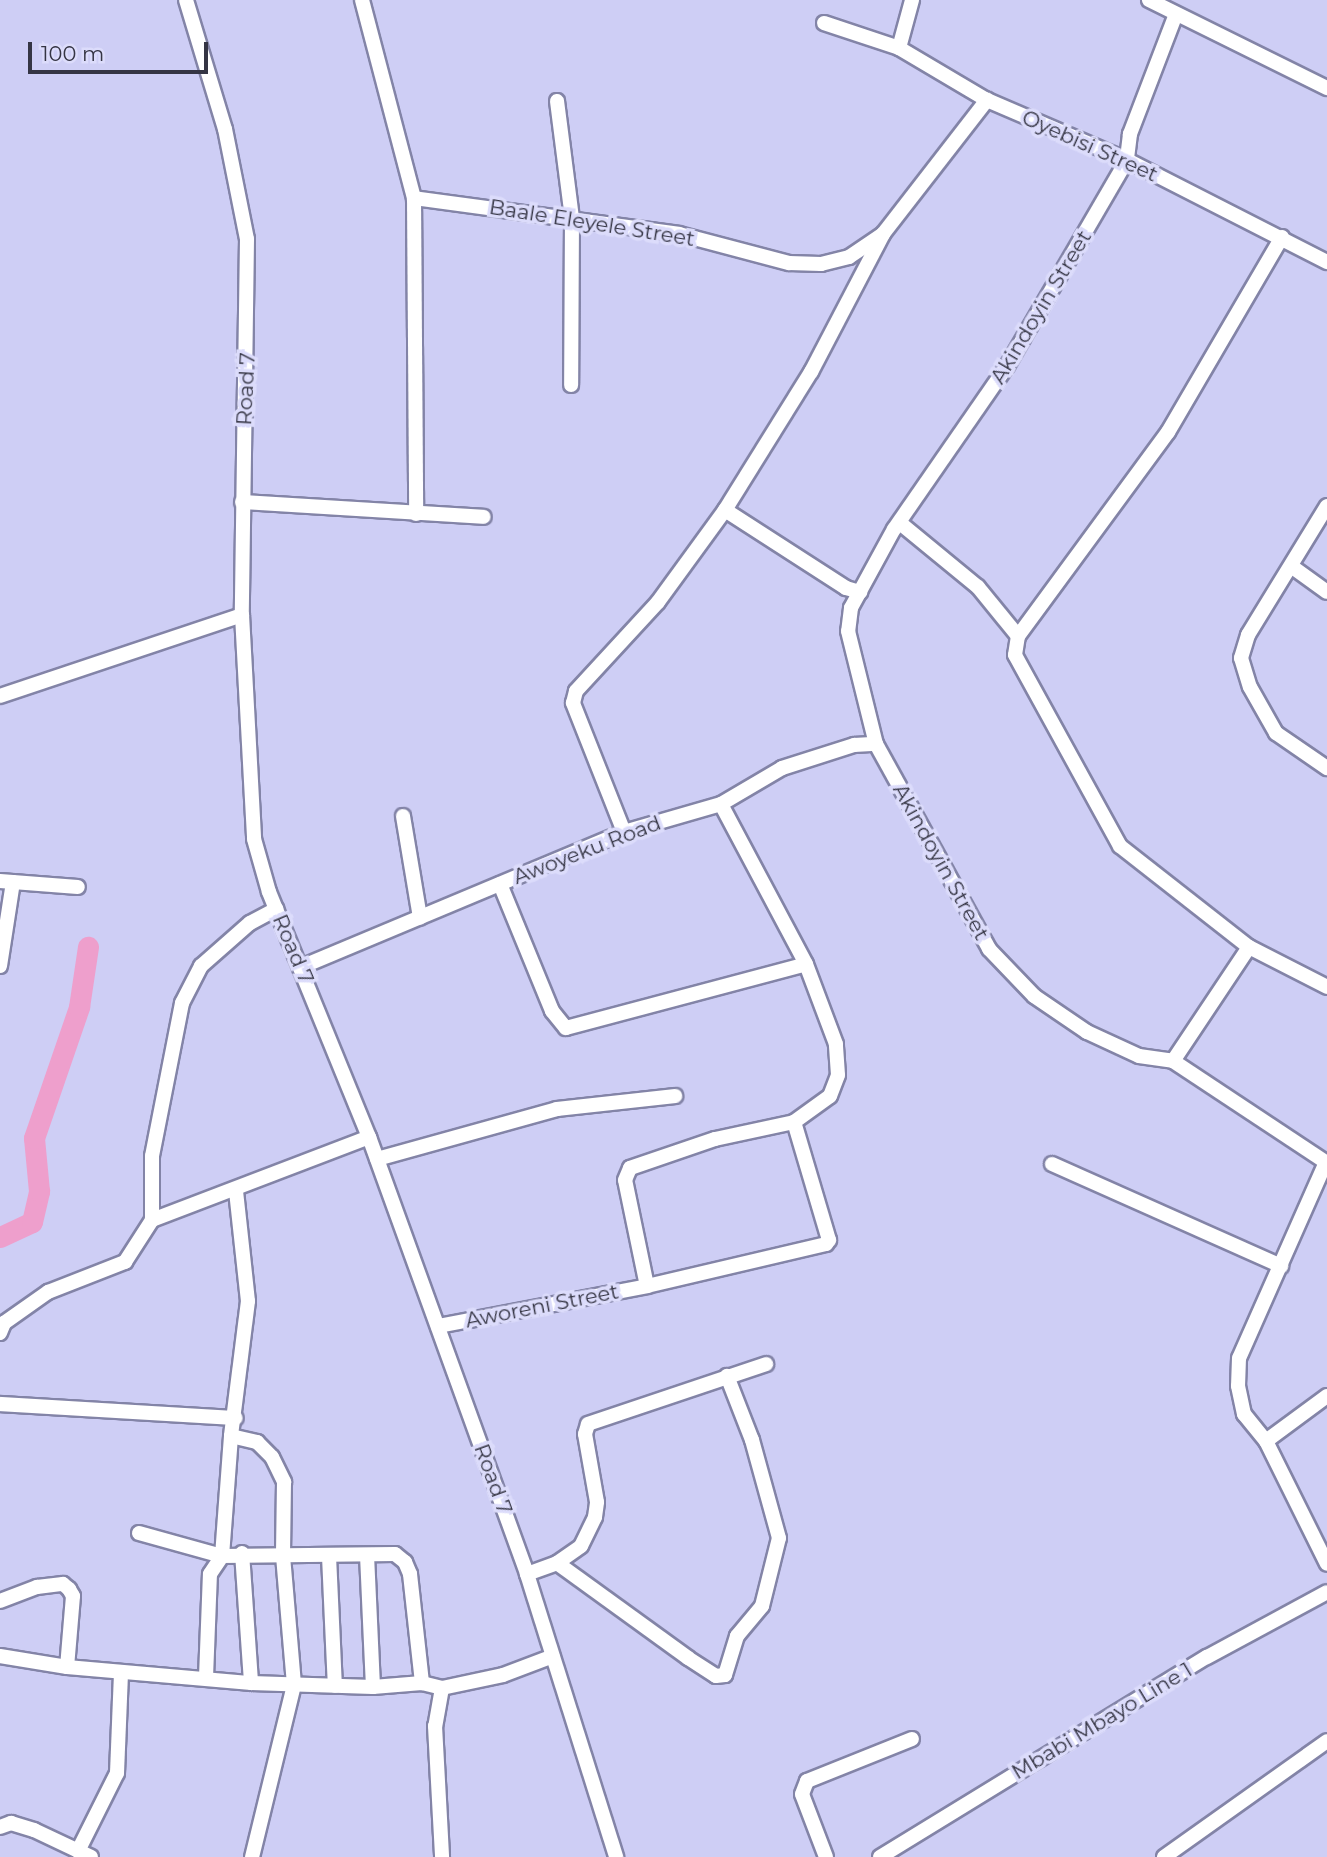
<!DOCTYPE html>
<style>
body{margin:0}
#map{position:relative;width:1327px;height:1857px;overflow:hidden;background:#cecef5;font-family:Montserrat,sans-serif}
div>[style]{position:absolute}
.river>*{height:21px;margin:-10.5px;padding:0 10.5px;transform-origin:10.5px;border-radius:10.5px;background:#ee9fcc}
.roads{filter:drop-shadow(2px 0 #8384a7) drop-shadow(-2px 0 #8384a7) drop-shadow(0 2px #8384a7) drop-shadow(0 -2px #8384a7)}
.minor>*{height:14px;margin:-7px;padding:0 7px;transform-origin:7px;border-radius:7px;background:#fff}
span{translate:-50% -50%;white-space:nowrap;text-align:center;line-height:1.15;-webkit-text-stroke:7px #dcdcfb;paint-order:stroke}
.street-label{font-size:21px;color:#353544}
.scale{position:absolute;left:28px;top:42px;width:180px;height:32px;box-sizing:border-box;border:4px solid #353544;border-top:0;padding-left:9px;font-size:21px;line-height:24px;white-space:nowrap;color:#353544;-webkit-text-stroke:5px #dcdcfb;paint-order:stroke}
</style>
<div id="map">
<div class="river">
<i style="left:0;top:1237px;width:35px;rotate:-25deg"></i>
<i style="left:32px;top:1222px;width:32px;rotate:-77deg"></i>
<i style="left:39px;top:1191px;width:53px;rotate:-95.4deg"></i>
<i style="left:34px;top:1138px;width:139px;rotate:-71deg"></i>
<i style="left:79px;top:1007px;width:61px;rotate:-81.5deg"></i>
</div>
<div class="roads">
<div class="minor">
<i style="left:186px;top:0;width:135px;rotate:73.2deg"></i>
<i style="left:225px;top:129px;width:112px;rotate:78.7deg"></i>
<i style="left:247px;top:239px;width:376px;rotate:90.8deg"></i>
<i style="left:242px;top:615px;width:224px;rotate:86.9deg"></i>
<i style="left:254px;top:839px;width:55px;rotate:74.2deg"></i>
<i style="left:269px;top:892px;width:265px;rotate:67.8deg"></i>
<i style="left:369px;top:1137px;width:465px;rotate:70.1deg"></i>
<i style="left:527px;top:1574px;width:297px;rotate:72.5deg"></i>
<i style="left:362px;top:0;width:205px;rotate:75.3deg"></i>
<i style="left:414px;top:198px;width:316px;rotate:89.6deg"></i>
<i style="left:1149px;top:0;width:199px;rotate:26.3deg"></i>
<i style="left:1176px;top:14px;width:129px;rotate:111deg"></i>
<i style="left:1130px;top:134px;width:26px;rotate:97deg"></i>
<i style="left:1127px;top:160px;width:238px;rotate:120.2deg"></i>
<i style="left:1007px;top:366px;width:198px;rotate:124.7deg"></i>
<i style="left:894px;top:529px;width:90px;rotate:118.6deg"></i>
<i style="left:851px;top:608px;width:23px;rotate:97deg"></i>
<i style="left:848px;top:631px;width:116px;rotate:76.1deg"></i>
<i style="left:876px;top:744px;width:234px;rotate:61.1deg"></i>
<i style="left:989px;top:949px;width:65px;rotate:46.2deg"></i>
<i style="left:1034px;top:996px;width:64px;rotate:34.2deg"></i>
<i style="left:1087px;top:1032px;width:57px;rotate:24.8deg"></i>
<i style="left:1139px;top:1056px;width:34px;rotate:8deg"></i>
<i style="left:1173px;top:1061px;width:185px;rotate:33.5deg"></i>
<i style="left:824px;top:23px;width:79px;rotate:18.4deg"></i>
<i style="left:899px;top:48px;width:102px;rotate:30.6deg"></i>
<i style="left:987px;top:100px;width:152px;rotate:23.2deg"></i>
<i style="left:1127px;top:160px;width:225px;rotate:27deg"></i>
<i style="left:899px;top:48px;width:50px;rotate:-74.8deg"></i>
<i style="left:557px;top:101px;width:118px;rotate:82.7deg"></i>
<i style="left:572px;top:218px;width:167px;rotate:90.3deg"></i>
<i style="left:414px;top:198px;width:267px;rotate:7.7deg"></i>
<i style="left:679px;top:234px;width:114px;rotate:14.8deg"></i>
<i style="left:789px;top:263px;width:32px;rotate:2deg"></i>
<i style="left:821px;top:264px;width:29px;rotate:-14deg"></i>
<i style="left:849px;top:257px;width:41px;rotate:-34.1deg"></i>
<i style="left:883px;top:234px;width:170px;rotate:-52.2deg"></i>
<i style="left:1282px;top:237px;width:226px;rotate:120.3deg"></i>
<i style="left:1168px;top:432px;width:253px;rotate:126.3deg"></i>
<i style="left:1018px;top:636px;width:19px;rotate:99deg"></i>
<i style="left:1015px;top:655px;width:218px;rotate:61.2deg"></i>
<i style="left:1120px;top:846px;width:164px;rotate:38.1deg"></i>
<i style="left:1249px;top:947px;width:88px;rotate:27.1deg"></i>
<i style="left:242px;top:502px;width:242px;rotate:3.5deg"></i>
<i style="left:1327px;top:506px;width:151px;rotate:121.5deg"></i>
<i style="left:1248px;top:635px;width:24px;rotate:107deg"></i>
<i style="left:1241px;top:658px;width:30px;rotate:73deg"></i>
<i style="left:1250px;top:687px;width:53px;rotate:60.5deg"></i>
<i style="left:1276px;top:733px;width:62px;rotate:34.5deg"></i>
<i style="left:725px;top:510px;width:144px;rotate:32.8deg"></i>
<i style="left:846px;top:588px;width:15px;rotate:16deg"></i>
<i style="left:900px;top:523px;width:101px;rotate:39.4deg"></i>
<i style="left:978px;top:587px;width:63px;rotate:50.8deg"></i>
<i style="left:1291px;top:566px;width:44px;rotate:35.8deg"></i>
<i style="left:0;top:696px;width:255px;rotate:-18.5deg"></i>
<i style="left:403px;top:816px;width:103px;rotate:80.5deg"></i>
<i style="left:624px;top:832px;width:139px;rotate:-111.6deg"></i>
<i style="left:573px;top:703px;width:12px;rotate:-76deg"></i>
<i style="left:576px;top:691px;width:121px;rotate:-47.3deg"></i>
<i style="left:658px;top:602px;width:114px;rotate:-53.9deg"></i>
<i style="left:725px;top:510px;width:163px;rotate:-58.1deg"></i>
<i style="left:811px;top:372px;width:156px;rotate:-62.4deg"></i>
<i style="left:0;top:881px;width:78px;rotate:4.4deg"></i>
<i style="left:500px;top:884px;width:137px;rotate:67.7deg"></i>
<i style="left:552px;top:1011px;width:22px;rotate:51deg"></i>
<i style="left:566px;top:1028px;width:248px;rotate:-14.9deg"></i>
<i style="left:0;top:966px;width:85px;rotate:-81.2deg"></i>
<i style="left:301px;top:967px;width:350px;rotate:-22.7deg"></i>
<i style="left:624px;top:832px;width:101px;rotate:-16.1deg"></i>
<i style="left:721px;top:804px;width:71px;rotate:-30.5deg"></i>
<i style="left:782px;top:768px;width:76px;rotate:-17.7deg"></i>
<i style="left:854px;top:745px;width:22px;rotate:-3deg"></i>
<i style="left:1173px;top:1061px;width:137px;rotate:-56.3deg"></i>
<i style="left:377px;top:1159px;width:187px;rotate:-15.5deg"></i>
<i style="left:557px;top:1109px;width:119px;rotate:-6.3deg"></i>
<i style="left:1326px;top:1162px;width:214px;rotate:113.9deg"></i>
<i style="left:1239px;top:1358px;width:28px;rotate:92deg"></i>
<i style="left:1238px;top:1386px;width:29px;rotate:78deg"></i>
<i style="left:1244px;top:1414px;width:35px;rotate:51deg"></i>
<i style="left:1266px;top:1441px;width:137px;rotate:63.6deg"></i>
<i style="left:1052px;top:1164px;width:251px;rotate:24deg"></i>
<i style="left:236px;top:1191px;width:111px;rotate:83.8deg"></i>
<i style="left:248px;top:1301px;width:136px;rotate:97.2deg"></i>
<i style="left:231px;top:1436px;width:27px;rotate:13deg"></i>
<i style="left:257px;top:1442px;width:21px;rotate:45deg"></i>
<i style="left:272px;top:1457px;width:28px;rotate:64deg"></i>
<i style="left:284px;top:1482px;width:74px;rotate:90.8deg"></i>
<i style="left:283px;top:1556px;width:129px;rotate:85.1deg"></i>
<i style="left:294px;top:1685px;width:177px;rotate:103.7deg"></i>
<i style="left:152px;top:1220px;width:64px;rotate:-90deg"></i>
<i style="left:152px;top:1156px;width:156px;rotate:-78.9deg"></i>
<i style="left:182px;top:1003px;width:42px;rotate:-62.8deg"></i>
<i style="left:201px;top:966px;width:65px;rotate:-41.3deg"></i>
<i style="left:250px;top:923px;width:30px;rotate:-28deg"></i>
<i style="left:647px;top:1286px;width:108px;rotate:-101.7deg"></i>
<i style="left:625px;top:1180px;width:13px;rotate:-67deg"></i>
<i style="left:630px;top:1168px;width:90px;rotate:-18.8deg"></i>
<i style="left:715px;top:1139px;width:81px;rotate:-12.1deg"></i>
<i style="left:794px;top:1122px;width:44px;rotate:-35.8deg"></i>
<i style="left:830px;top:1096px;width:22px;rotate:-69deg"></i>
<i style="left:838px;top:1075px;width:31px;rotate:-94deg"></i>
<i style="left:836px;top:1044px;width:85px;rotate:-110.6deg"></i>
<i style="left:806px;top:964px;width:181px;rotate:-118deg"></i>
<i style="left:438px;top:1326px;width:213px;rotate:-10.8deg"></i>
<i style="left:647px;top:1286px;width:184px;rotate:-13.2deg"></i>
<i style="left:826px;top:1244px;width:5px;rotate:-53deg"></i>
<i style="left:829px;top:1240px;width:123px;rotate:-106.5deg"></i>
<i style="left:0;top:1333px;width:11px;rotate:-68deg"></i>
<i style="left:4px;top:1323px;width:54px;rotate:-35.2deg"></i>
<i style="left:48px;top:1292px;width:83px;rotate:-21.3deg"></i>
<i style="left:125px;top:1262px;width:50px;rotate:-57.3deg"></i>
<i style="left:152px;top:1220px;width:232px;rotate:-20.9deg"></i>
<i style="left:0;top:1404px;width:236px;rotate:3.4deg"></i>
<i style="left:1266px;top:1441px;width:76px;rotate:-36.4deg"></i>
<i style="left:139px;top:1533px;width:86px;rotate:15.5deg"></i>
<i style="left:222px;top:1556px;width:173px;rotate:-0.7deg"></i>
<i style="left:395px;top:1554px;width:13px;rotate:39deg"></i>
<i style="left:405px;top:1562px;width:13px;rotate:67deg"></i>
<i style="left:410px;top:1574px;width:110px;rotate:83.7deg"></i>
<i style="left:242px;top:1553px;width:130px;rotate:86deg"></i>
<i style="left:367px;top:1555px;width:132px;rotate:87.4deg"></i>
<i style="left:329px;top:1556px;width:130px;rotate:87.4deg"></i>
<i style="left:557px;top:1563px;width:29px;rotate:-35deg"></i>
<i style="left:581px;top:1546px;width:32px;rotate:-64deg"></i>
<i style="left:595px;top:1517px;width:15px;rotate:-82deg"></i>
<i style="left:597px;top:1502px;width:69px;rotate:-100deg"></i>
<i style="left:585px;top:1434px;width:10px;rotate:-73deg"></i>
<i style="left:588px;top:1424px;width:188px;rotate:-18.6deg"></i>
<i style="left:527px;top:1574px;width:32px;rotate:-20deg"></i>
<i style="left:557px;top:1563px;width:162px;rotate:35.9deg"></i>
<i style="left:688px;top:1658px;width:33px;rotate:33deg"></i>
<i style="left:716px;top:1676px;width:9px;rotate:-6deg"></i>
<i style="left:725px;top:1675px;width:41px;rotate:-72.9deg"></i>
<i style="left:737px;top:1636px;width:39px;rotate:-50deg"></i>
<i style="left:762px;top:1606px;width:70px;rotate:-76deg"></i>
<i style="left:779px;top:1538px;width:102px;rotate:-105.4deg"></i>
<i style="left:752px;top:1440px;width:69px;rotate:-111.3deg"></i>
<i style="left:0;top:1601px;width:40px;rotate:-21deg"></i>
<i style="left:37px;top:1587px;width:26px;rotate:-7deg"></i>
<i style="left:63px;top:1584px;width:8px;rotate:40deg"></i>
<i style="left:69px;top:1589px;width:8px;rotate:60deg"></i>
<i style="left:73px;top:1596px;width:71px;rotate:94.8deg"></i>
<i style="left:0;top:1656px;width:68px;rotate:9.3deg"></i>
<i style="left:67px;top:1667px;width:185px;rotate:5deg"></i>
<i style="left:251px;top:1683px;width:122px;rotate:1.9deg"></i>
<i style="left:373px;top:1687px;width:49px;rotate:-4.7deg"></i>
<i style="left:422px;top:1683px;width:21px;rotate:14deg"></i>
<i style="left:442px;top:1688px;width:62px;rotate:-12deg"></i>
<i style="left:503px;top:1675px;width:53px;rotate:-20.8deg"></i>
<i style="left:206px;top:1677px;width:103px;rotate:-87.8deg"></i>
<i style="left:210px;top:1574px;width:22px;rotate:-56deg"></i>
<i style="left:222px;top:1556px;width:120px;rotate:-85.7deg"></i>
<i style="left:442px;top:1688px;width:39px;rotate:100deg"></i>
<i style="left:435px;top:1726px;width:131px;rotate:86.9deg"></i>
<i style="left:0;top:1827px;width:12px;rotate:-20deg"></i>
<i style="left:11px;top:1823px;width:24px;rotate:17deg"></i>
<i style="left:34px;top:1830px;width:63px;rotate:25.3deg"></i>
<i style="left:78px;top:1851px;width:87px;rotate:-63.4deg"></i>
<i style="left:117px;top:1773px;width:101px;rotate:-87.7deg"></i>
<i style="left:826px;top:1857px;width:67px;rotate:-110.9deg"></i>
<i style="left:802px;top:1794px;width:14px;rotate:-69deg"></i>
<i style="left:807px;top:1781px;width:113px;rotate:-21.8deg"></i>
<i style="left:880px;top:1857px;width:383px;rotate:-31.5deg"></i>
<i style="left:1207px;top:1657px;width:136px;rotate:-28.4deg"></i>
<i style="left:1164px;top:1857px;width:200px;rotate:-35.4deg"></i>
</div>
</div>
<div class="street-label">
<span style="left:1090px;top:146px;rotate:24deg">Oyebisi Street</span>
<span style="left:592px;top:223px;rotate:9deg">Baale Eleyele Street</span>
<span style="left:1041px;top:307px;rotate:-59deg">Akindoyin Street</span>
<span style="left:246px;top:389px;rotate:-87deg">Road 7</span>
<span style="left:587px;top:850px;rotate:-21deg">Awoyeku Road</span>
<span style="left:941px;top:862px;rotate:61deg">Akindoyin Street</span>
<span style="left:293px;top:949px;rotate:67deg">Road 7</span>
<span style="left:542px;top:1306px;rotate:-11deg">Aworeni Street</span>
<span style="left:493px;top:1479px;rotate:70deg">Road 7</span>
<span style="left:1102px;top:1721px;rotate:-31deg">Mbabi Mbayo Line 1</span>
</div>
<div class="scale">100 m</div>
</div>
